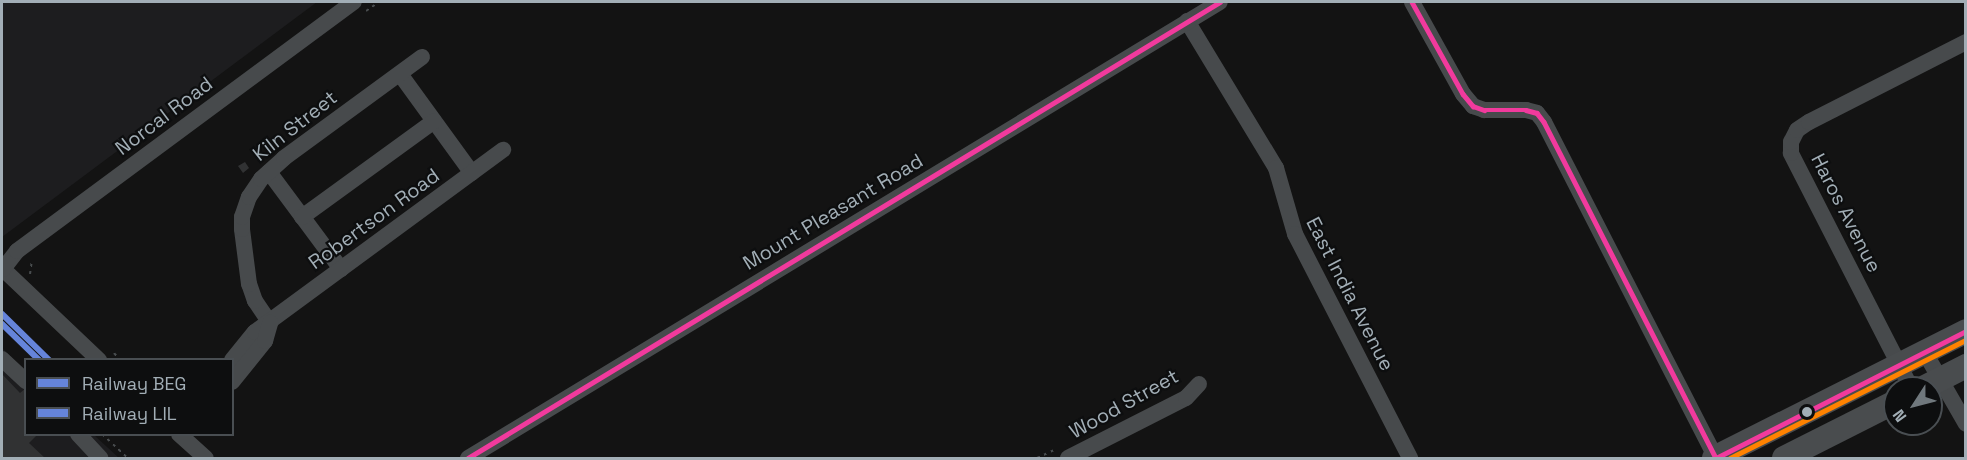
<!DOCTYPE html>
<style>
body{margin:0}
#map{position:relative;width:1967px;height:460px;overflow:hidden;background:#131313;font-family:"Space Grotesk",sans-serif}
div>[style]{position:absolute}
.built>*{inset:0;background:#1d1d1f}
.building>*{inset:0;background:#313233}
.path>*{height:2px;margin-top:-1px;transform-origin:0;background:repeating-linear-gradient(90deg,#484c4e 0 3px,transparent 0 7.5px)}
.minor>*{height:16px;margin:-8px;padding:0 8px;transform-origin:8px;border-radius:8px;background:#474a4c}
.highway>*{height:24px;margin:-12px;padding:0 12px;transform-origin:12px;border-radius:12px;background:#494c4e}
.bus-1>*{height:4.5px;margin:-2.25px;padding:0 2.25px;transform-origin:2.25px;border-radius:2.25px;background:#f13a9d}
.bus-2>*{height:4.5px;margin:-2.25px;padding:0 2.25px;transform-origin:2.25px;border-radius:2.25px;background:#ff8200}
.rail-1>*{height:6px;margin:-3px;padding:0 3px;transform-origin:3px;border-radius:3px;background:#6584da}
.rail-2>*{height:6px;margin:-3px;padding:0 3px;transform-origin:3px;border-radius:3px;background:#6584da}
.dots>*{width:16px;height:16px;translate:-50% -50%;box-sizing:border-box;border:3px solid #0d0e0f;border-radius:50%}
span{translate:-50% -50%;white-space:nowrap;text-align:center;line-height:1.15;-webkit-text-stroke:4.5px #0d0e0f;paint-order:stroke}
.street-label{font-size:20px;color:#a2aeb6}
.frame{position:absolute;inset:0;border:3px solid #a2aeb6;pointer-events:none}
.legend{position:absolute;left:24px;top:358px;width:210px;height:78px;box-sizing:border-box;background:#0d0e0f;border:2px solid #494e52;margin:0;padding:8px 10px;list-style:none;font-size:18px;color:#a2aeb6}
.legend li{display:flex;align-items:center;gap:12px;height:30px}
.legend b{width:30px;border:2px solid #494e52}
.north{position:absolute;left:1883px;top:376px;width:60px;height:60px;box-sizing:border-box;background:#0d0e0f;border:2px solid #494e52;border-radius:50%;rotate:234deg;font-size:16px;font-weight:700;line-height:24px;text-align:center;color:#a2aeb6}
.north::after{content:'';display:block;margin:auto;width:21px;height:27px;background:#70787d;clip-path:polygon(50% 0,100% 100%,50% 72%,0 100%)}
</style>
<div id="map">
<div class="built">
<i style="clip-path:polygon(2px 2px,317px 2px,2px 237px)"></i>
<i style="clip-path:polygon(2px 348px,25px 370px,26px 434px,94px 435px,119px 458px,2px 458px)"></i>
</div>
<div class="building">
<i style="clip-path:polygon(245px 162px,249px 168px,243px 173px,238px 166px)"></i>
<i style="clip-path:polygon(2px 374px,20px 393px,26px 388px,26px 434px,38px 434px,29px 443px,45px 458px,2px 458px)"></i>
</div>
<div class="path">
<i style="left:366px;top:11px;width:16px;rotate:-35deg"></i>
<i style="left:30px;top:274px;width:14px;rotate:-82deg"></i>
<i style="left:114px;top:353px;width:9px;rotate:49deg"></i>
<i style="left:102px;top:434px;width:35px;rotate:43deg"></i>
<i style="left:1037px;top:458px;width:21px;rotate:-25deg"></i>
</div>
<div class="minor">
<i style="left:1412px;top:2px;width:105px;rotate:61deg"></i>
<i style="left:1463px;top:94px;width:16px;rotate:50deg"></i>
<i style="left:1473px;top:106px;width:12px;rotate:20deg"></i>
<i style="left:1484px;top:110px;width:42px"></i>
<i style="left:1526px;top:110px;width:11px;rotate:15deg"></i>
<i style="left:1537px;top:113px;width:11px;rotate:52deg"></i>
<i style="left:1544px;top:122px;width:377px;rotate:62.9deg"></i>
<i style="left:1187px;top:21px;width:172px;rotate:58.8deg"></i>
<i style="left:1276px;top:168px;width:69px;rotate:73.9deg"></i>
<i style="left:1295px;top:234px;width:252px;rotate:62.8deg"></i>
<i style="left:400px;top:74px;width:122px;rotate:54deg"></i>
<i style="left:269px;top:172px;width:121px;rotate:53.4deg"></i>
<i style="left:302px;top:217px;width:163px;rotate:-36deg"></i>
<i style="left:2px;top:268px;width:134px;rotate:43.5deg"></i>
<i style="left:3px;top:269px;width:23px;rotate:-52deg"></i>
<i style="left:17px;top:251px;width:419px;rotate:-36.5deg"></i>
<i style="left:270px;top:323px;width:27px;rotate:-124deg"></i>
<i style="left:255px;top:301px;width:18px;rotate:-109deg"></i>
<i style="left:249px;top:284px;width:55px;rotate:-97.3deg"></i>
<i style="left:242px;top:229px;width:12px;rotate:-90deg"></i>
<i style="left:242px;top:217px;width:21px;rotate:-71deg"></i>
<i style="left:249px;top:197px;width:22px;rotate:-56deg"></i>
<i style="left:261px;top:179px;width:31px;rotate:-42deg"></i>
<i style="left:284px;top:158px;width:171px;rotate:-36.2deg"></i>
<i style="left:1924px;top:351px;width:84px;rotate:60.1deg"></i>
<i style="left:2px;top:359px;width:33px;rotate:43deg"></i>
<i style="left:232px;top:360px;width:36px;rotate:-51deg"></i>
<i style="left:255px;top:332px;width:308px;rotate:-36.3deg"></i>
<i style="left:232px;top:382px;width:53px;rotate:-51.2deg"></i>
<i style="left:265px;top:341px;width:19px;rotate:-74deg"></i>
<i style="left:1911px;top:388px;width:264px;rotate:-117.1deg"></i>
<i style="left:1791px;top:153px;width:11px;rotate:-90deg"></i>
<i style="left:1791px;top:142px;width:13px;rotate:-63deg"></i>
<i style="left:1797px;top:130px;width:14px;rotate:-34deg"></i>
<i style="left:1809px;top:122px;width:176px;rotate:-27deg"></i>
<i style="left:78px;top:434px;width:33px;rotate:47deg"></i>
<i style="left:179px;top:434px;width:36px;rotate:42deg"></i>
<i style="left:468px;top:458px;width:879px;rotate:-31.23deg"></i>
<i style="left:1068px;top:458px;width:132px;rotate:-27deg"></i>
<i style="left:1186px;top:398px;width:19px;rotate:-47deg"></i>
</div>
<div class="highway">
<i style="left:1923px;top:388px;width:48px;rotate:-27.1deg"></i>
<i style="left:1714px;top:458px;width:282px;rotate:-26.7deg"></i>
<i style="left:1784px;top:458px;width:124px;rotate:-26.8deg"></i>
</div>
<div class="bus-1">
<i style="left:1412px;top:2px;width:105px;rotate:61deg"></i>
<i style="left:1463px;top:94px;width:16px;rotate:50deg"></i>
<i style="left:1473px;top:106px;width:12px;rotate:20deg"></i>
<i style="left:1484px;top:110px;width:42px"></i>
<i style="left:1526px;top:110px;width:11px;rotate:15deg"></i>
<i style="left:1537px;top:113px;width:11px;rotate:52deg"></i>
<i style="left:1544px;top:122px;width:377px;rotate:62.9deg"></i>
<i style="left:1716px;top:458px;width:280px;rotate:-26.9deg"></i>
<i style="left:468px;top:458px;width:879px;rotate:-31.23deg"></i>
</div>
<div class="bus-2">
<i style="left:1730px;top:458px;width:264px;rotate:-26.6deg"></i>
</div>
<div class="rail-1">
<i style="left:2px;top:314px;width:66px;rotate:44.4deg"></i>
</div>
<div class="rail-2">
<i style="left:2px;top:324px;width:52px;rotate:44.2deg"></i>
</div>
<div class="dots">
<i style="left:1807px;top:412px;background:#a2aeb6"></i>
</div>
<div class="street-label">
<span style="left:164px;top:116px;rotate:-37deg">Norcal Road</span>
<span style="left:295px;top:126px;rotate:-38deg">Kiln Street</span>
<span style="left:833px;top:212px;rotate:-31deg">Mount Pleasant Road</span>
<span style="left:1846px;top:213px;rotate:63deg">Haros Avenue</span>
<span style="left:374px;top:219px;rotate:-36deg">Robertson Road</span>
<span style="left:1350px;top:294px;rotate:63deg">East India Avenue</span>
<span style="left:1124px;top:404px;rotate:-29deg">Wood Street</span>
</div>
<div class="frame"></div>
<ul class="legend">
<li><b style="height:8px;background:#6584da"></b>Railway BEG</li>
<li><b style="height:8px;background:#6584da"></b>Railway LIL</li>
</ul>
<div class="north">N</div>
</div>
